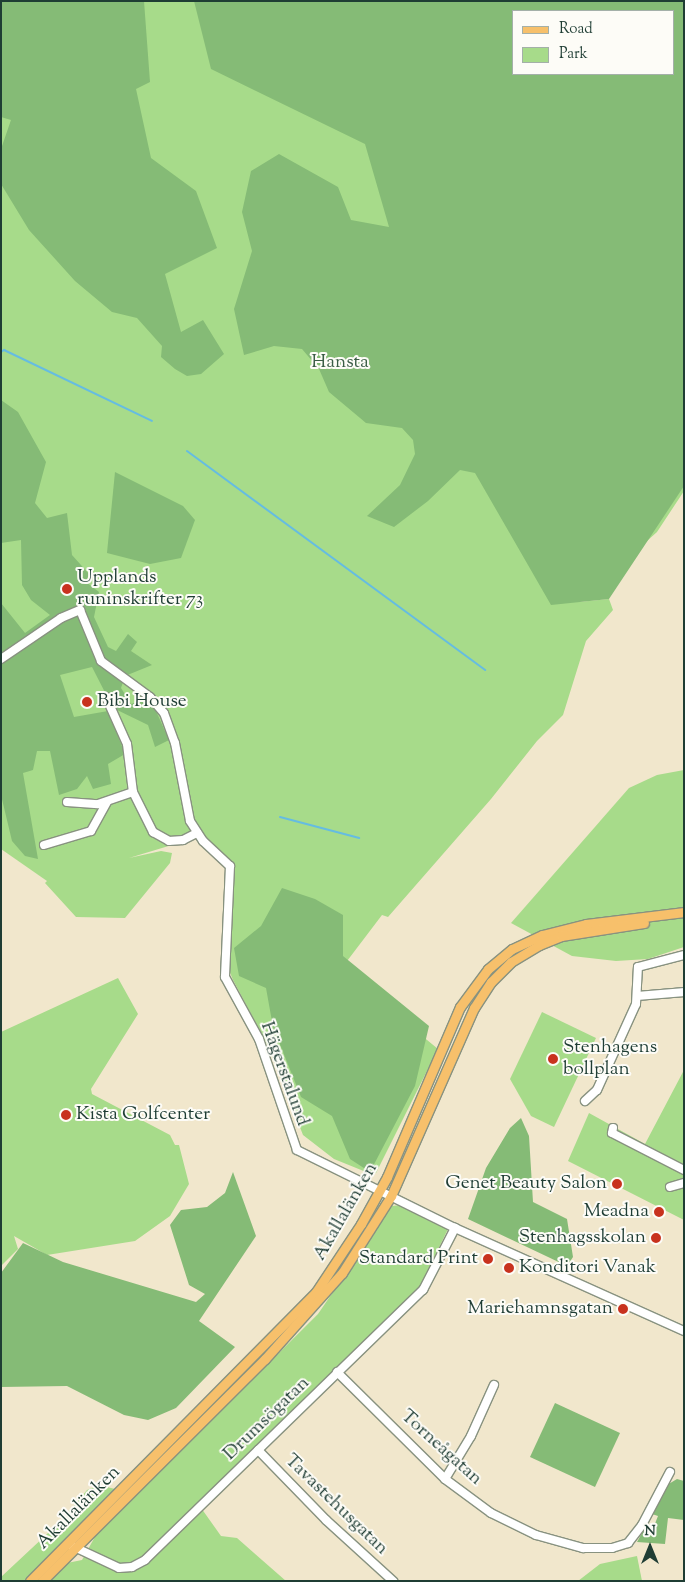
<!DOCTYPE html>
<meta charset="utf-8">
<style>
body{margin:0}
#map{position:relative;width:685px;height:1582px;overflow:hidden;background:#f1e7cc;font-family:"Sorts Mill Goudy",serif}
div>[style]{position:absolute}
.green>*{inset:0;background:#a7db8a}
.forest>*{inset:0;background:#85bb76}
.stream>*{height:2px;margin:-1px;padding:0 1px;transform-origin:1px;border-radius:1px;background:#65bce2}
.roads{filter:drop-shadow(1px 0 #889280) drop-shadow(-1px 0 #889280) drop-shadow(0 1px #889280) drop-shadow(0 -1px #889280)}
.minor>*{height:8px;margin:-4px;padding:0 4px;transform-origin:4px;border-radius:4px;background:#fff}
.major>*{height:9px;margin:-4.5px;padding:0 4.5px;transform-origin:4.5px;border-radius:4.5px;background:#f7c06b}
.dots>*{width:14px;height:14px;translate:-50% -50%;box-sizing:border-box;border:2px solid #fdfcf7;border-radius:50%}
span{translate:-50% -50%;white-space:nowrap;text-align:center;line-height:1.15;-webkit-text-stroke:4px #fdfcf7;paint-order:stroke}
.park-label{font-size:19px;color:#3a5d45}
.poi-label{font-size:19px;color:#1f3d34}
.left{translate:0 -50%;text-align:left}
.right{translate:-100% -50%;text-align:right}
.street-label{font-size:19px;color:#1f3d34}
.frame{position:absolute;inset:0;border:2px solid #1f3d34;pointer-events:none}
.legend{position:absolute;left:512px;top:10px;width:162px;height:65px;box-sizing:border-box;background:#fdfcf7;border:1px solid #a4b0a9;margin:0;padding:6px 9px;list-style:none;font-size:15px;color:#1f3d34}
.legend li{display:flex;align-items:center;gap:10px;height:25px}
.legend b{width:25px;border:1px solid #a4b0a9}
.north{position:absolute;left:625px;top:1522px;width:50px;height:50px;-webkit-text-stroke:4px #fdfcf7;paint-order:stroke;rotate:0deg;font-size:14px;font-weight:700;line-height:20px;text-align:center;color:#1f3d34}
.north::after{content:'';display:block;margin:auto;width:18px;height:22px;background:#1f3d34;clip-path:polygon(50% 0,100% 100%,50% 72%,0 100%)}
</style>
<div id="map">
<div class="green">
<i style="clip-path:polygon(evenodd,1px 1px,684px 1px,684px 491px,657px 532px,579px 602px,609px 599px,613px 610px,586px 641px,563px 715px,537px 741px,491px 799px,388px 917px,382px 915px,341px 969px,438px 1049px,376px 1173px,371px 1174px,334px 1159px,303px 1135px,268px 1046px,233px 980px,229px 970px,229px 948px,233px 869px,195px 838px,129px 858px,161px 851px,172px 853px,170px 863px,125px 918px,76px 917px,45px 883px,47px 881px,1px 849px,1px 1px,514px 11px,674px 11px,674px 74px,514px 74px,514px 11px)"></i>
<i style="clip-path:polygon(684px 770px,684px 947px,648px 959px,616px 961px,572px 956px,511px 923px,629px 788px,657px 775px)"></i>
<i style="clip-path:polygon(118px 978px,138px 1014px,91px 1089px,92px 1094px,170px 1135px,175px 1145px,179px 1145px,189px 1184px,170px 1216px,135px 1241px,47px 1255px,14px 1236px,18px 1249px,1px 1266px,1px 1032px)"></i>
<i style="clip-path:polygon(542px 1012px,596px 1038px,554px 1127px,531px 1116px,510px 1079px)"></i>
<i style="clip-path:polygon(684px 1070px,684px 1164px,669px 1158px,684px 1166px,684px 1220px,568px 1161px,589px 1113px,645px 1144px)"></i>
<i style="clip-path:polygon(401px 1205px,448px 1229px,420px 1286px,199px 1505px,221px 1536px,237px 1538px,286px 1581px,51px 1581px,67px 1563px,82px 1560px,96px 1535px,318px 1314px,392px 1206px)"></i>
<i style="clip-path:polygon(99px 1485px,115px 1489px,25px 1581px,1px 1581px,1px 1577px,62px 1520px,87px 1490px)"></i>
<i style="clip-path:polygon(637px 1556px,642px 1581px,578px 1581px,600px 1564px)"></i>
</div>
<div class="forest">
<i style="clip-path:polygon(1px 1px,144px 1px,150px 82px,136px 89px,151px 158px,196px 191px,217px 248px,165px 274px,181px 332px,203px 320px,224px 354px,201px 374px,187px 376px,175px 369px,161px 357px,162px 346px,137px 318px,112px 312px,75px 281px,29px 230px,1px 184px,1px 149px,11px 120px,1px 117px)"></i>
<i style="clip-path:polygon(evenodd,194px 1px,684px 1px,684px 486px,609px 599px,551px 605px,475px 473px,460px 470px,428px 501px,394px 527px,367px 516px,400px 485px,415px 454px,413px 440px,402px 428px,366px 423px,329px 392px,319px 369px,302px 349px,274px 346px,244px 355px,234px 309px,252px 251px,242px 212px,251px 171px,279px 154px,338px 187px,351px 220px,389px 227px,365px 144px,211px 69px,194px 1px,514px 11px,674px 11px,674px 74px,514px 74px,514px 11px)"></i>
<i style="clip-path:polygon(1px 400px,18px 412px,46px 462px,35px 503px,47px 518px,67px 513px,72px 555px,89px 574px,86px 582px,99px 592px,94px 617px,108px 647px,116px 651px,128px 634px,137px 642px,131px 651px,152px 665px,125px 676px,121px 688px,131px 704px,143px 700px,156px 711px,169px 740px,155px 747px,148px 725px,113px 708px,92px 667px,60px 675px,74px 717px,108px 711px,125px 754px,108px 764px,111px 784px,93px 789px,87px 776px,77px 789px,59px 795px,50px 751px,37px 751px,33px 770px,23px 773px,38px 859px,25px 856px,12px 841px,1px 795px,1px 603px,25px 633px,50px 615px,31px 600px,22px 585px,21px 540px,1px 543px)"></i>
<i style="clip-path:polygon(115px 472px,183px 506px,195px 520px,181px 558px,150px 564px,107px 553px)"></i>
<i style="clip-path:polygon(282px 888px,315px 899px,343px 915px,343px 956px,429px 1026px,415px 1086px,370px 1172px,350px 1159px,332px 1116px,301px 1097px,273px 1027px,266px 988px,239px 976px,234px 948px,261px 926px)"></i>
<i style="clip-path:polygon(521px 1118px,529px 1136px,533px 1202px,567px 1219px,573px 1257px,567px 1266px,468px 1219px,486px 1168px,510px 1128px)"></i>
<i style="clip-path:polygon(233px 1172px,256px 1236px,199px 1321px,235px 1347px,176px 1408px,148px 1420px,124px 1415px,67px 1386px,1px 1387px,1px 1273px,23px 1243px,63px 1262px,196px 1302px,205px 1294px,189px 1285px,170px 1225px,181px 1210px,207px 1207px,225px 1193px)"></i>
<i style="clip-path:polygon(555px 1403px,620px 1433px,595px 1487px,530px 1457px)"></i>
<i style="clip-path:polygon(677px 1479px,684px 1481px,684px 1520px,668px 1518px,665px 1544px,637px 1542px,647px 1524px,654px 1526px,658px 1516px,652px 1514px,662px 1488px)"></i>
</div>
<div class="stream">
<i style="left:1px;top:352px;width:4px;rotate:-34deg"></i>
<i style="left:4px;top:350px;width:164px;rotate:25.6deg"></i>
<i style="left:187px;top:451px;width:370px;rotate:36.3deg"></i>
<i style="left:280px;top:817px;width:82px;rotate:14.9deg"></i>
</div>
<div class="roads">
<div class="minor">
<i style="left:1px;top:659px;width:73px;rotate:-34.3deg"></i>
<i style="left:61px;top:618px;width:21px;rotate:-23deg"></i>
<i style="left:80px;top:610px;width:55px;rotate:67.6deg"></i>
<i style="left:101px;top:661px;width:61px;rotate:36.3deg"></i>
<i style="left:150px;top:697px;width:21px;rotate:49deg"></i>
<i style="left:164px;top:713px;width:32px;rotate:70deg"></i>
<i style="left:175px;top:743px;width:79px;rotate:79.1deg"></i>
<i style="left:190px;top:821px;width:24px;rotate:57deg"></i>
<i style="left:203px;top:841px;width:37px;rotate:43deg"></i>
<i style="left:230px;top:866px;width:111px;rotate:92.6deg"></i>
<i style="left:225px;top:977px;width:71px;rotate:61.3deg"></i>
<i style="left:259px;top:1039px;width:117px;rotate:71.1deg"></i>
<i style="left:297px;top:1150px;width:176px;rotate:26.3deg"></i>
<i style="left:455px;top:1228px;width:251px;rotate:24.2deg"></i>
<i style="left:106px;top:697px;width:51px;rotate:65.9deg"></i>
<i style="left:127px;top:744px;width:48px;rotate:82.9deg"></i>
<i style="left:133px;top:792px;width:45px;rotate:63.4deg"></i>
<i style="left:153px;top:832px;width:18px;rotate:29deg"></i>
<i style="left:169px;top:841px;width:14px;rotate:-4deg"></i>
<i style="left:183px;top:840px;width:16px;rotate:-27deg"></i>
<i style="left:67px;top:802px;width:31px;rotate:4deg"></i>
<i style="left:98px;top:804px;width:37px;rotate:-19deg"></i>
<i style="left:44px;top:845px;width:49px;rotate:-16.6deg"></i>
<i style="left:91px;top:831px;width:33px;rotate:-61deg"></i>
<i style="left:638px;top:996px;width:46px;rotate:-5deg"></i>
<i style="left:585px;top:1101px;width:16px;rotate:-43deg"></i>
<i style="left:597px;top:1090px;width:94px;rotate:-65.6deg"></i>
<i style="left:636px;top:1004px;width:37px;rotate:-87deg"></i>
<i style="left:638px;top:967px;width:48px;rotate:-14.6deg"></i>
<i style="left:613px;top:1128px;width:5px;rotate:101deg"></i>
<i style="left:612px;top:1133px;width:81px;rotate:27.2deg"></i>
<i style="left:670px;top:1187px;width:15px;rotate:-16deg"></i>
<i style="left:337px;top:1372px;width:152px;rotate:44.7deg"></i>
<i style="left:445px;top:1479px;width:57px;rotate:36.5deg"></i>
<i style="left:491px;top:1513px;width:50px;rotate:26.1deg"></i>
<i style="left:536px;top:1535px;width:49px;rotate:15.5deg"></i>
<i style="left:583px;top:1548px;width:29px"></i>
<i style="left:612px;top:1548px;width:17px;rotate:-17deg"></i>
<i style="left:628px;top:1543px;width:23px;rotate:-52deg"></i>
<i style="left:642px;top:1525px;width:60px;rotate:-62.2deg"></i>
<i style="left:258px;top:1450px;width:98px;rotate:45.8deg"></i>
<i style="left:326px;top:1520px;width:91px;rotate:42.3deg"></i>
<i style="left:445px;top:1479px;width:50px;rotate:-58.8deg"></i>
<i style="left:471px;top:1436px;width:56px;rotate:-65.7deg"></i>
<i style="left:70px;top:1545px;width:54px;rotate:25.1deg"></i>
<i style="left:119px;top:1568px;width:13px;rotate:-4deg"></i>
<i style="left:132px;top:1567px;width:15px;rotate:-28deg"></i>
<i style="left:145px;top:1560px;width:388px;rotate:-44.2deg"></i>
<i style="left:423px;top:1290px;width:70px;rotate:-62.7deg"></i>
</div>
<div class="major">
<i style="left:30px;top:1581px;width:407px;rotate:-45.3deg"></i>
<i style="left:316px;top:1292px;width:82px;rotate:-56.5deg"></i>
<i style="left:361px;top:1224px;width:54px;rotate:-61deg"></i>
<i style="left:387px;top:1177px;width:185px;rotate:-66.8deg"></i>
<i style="left:460px;top:1007px;width:47px;rotate:-53.6deg"></i>
<i style="left:488px;top:969px;width:31px;rotate:-40deg"></i>
<i style="left:512px;top:949px;width:33px;rotate:-25deg"></i>
<i style="left:542px;top:935px;width:45px;rotate:-14deg"></i>
<i style="left:586px;top:924px;width:99px;rotate:-7deg"></i>
<i style="left:42px;top:1581px;width:315px;rotate:-44.9deg"></i>
<i style="left:265px;top:1359px;width:115px;rotate:-48.2deg"></i>
<i style="left:342px;top:1273px;width:91px;rotate:-57.5deg"></i>
<i style="left:391px;top:1196px;width:206px;rotate:-66.2deg"></i>
<i style="left:474px;top:1008px;width:31px;rotate:-57deg"></i>
<i style="left:491px;top:982px;width:28px;rotate:-45deg"></i>
<i style="left:511px;top:962px;width:33px;rotate:-31deg"></i>
<i style="left:539px;top:945px;width:24px;rotate:-22deg"></i>
<i style="left:561px;top:936px;width:84px;rotate:-8.9deg"></i>
</div>
</div>
<div class="dots">
<i style="left:67px;top:589px;background:#c8321e"></i>
<i style="left:87px;top:702px;background:#c8321e"></i>
<i style="left:553px;top:1059px;background:#c8321e"></i>
<i style="left:66px;top:1115px;background:#c8321e"></i>
<i style="left:617px;top:1184px;background:#c8321e"></i>
<i style="left:659px;top:1212px;background:#c8321e"></i>
<i style="left:656px;top:1238px;background:#c8321e"></i>
<i style="left:488px;top:1259px;background:#c8321e"></i>
<i style="left:509px;top:1268px;background:#c8321e"></i>
<i style="left:623px;top:1309px;background:#c8321e"></i>
</div>
<div class="park-label">
<span style="left:340px;top:363px">Hansta</span>
</div>
<div class="poi-label">
<span class="left" style="left:77px;top:589px">Upplands<br>runinskrifter 73</span>
<span class="left" style="left:97px;top:702px">Bibi House</span>
<span class="left" style="left:563px;top:1059px">Stenhagens<br>bollplan</span>
<span class="left" style="left:76px;top:1115px">Kista Golfcenter</span>
<span class="right" style="left:607px;top:1184px">Genet Beauty Salon</span>
<span class="right" style="left:649px;top:1212px">Meadna</span>
<span class="right" style="left:646px;top:1238px">Stenhagsskolan</span>
<span class="right" style="left:478px;top:1259px">Standard Print</span>
<span class="left" style="left:519px;top:1268px">Konditori Vanak</span>
<span class="right" style="left:613px;top:1309px">Mariehamnsgatan</span>
</div>
<div class="street-label">
<span style="left:284px;top:1074px;rotate:70deg">Hägerstalund</span>
<span style="left:346px;top:1212px;rotate:-60deg">Akallalänken</span>
<span style="left:267px;top:1419px;rotate:-44deg">Drumsögatan</span>
<span style="left:441px;top:1448px;rotate:42deg">Torneågatan</span>
<span style="left:336px;top:1505px;rotate:44deg">Tavastehusgatan</span>
<span style="left:79px;top:1508px;rotate:-45deg">Akallalänken</span>
</div>
<div class="frame"></div>
<ul class="legend">
<li><b style="height:6px;background:#f7c06b"></b>Road</li>
<li><b style="height:14px;background:#a7db8a"></b>Park</li>
</ul>
<div class="north">N</div>
</div>
